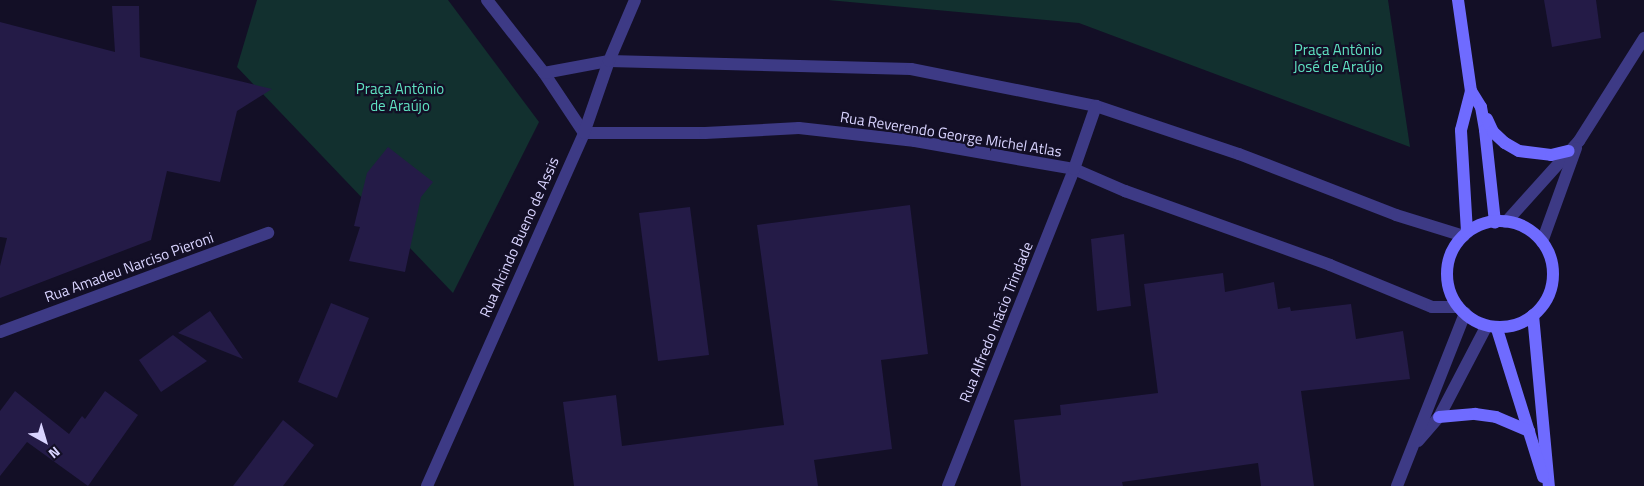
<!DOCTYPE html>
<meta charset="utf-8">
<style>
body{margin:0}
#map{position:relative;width:1644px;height:486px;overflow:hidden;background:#130f26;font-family:"Titillium Web",sans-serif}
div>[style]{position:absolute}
.green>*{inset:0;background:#12302f}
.building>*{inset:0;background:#241b47}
.street>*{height:12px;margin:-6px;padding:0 6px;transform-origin:6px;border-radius:6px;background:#3d3a85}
.secondary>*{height:12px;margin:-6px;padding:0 6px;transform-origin:6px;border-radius:6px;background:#6f6bff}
.secondary>.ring{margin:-6px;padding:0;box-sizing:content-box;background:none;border:12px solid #6f6bff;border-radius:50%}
span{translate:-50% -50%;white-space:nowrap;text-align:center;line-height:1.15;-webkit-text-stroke:4.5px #130f26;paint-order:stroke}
.park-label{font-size:15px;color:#5fe0c0}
.street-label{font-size:15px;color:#d9d4ff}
.north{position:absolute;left:20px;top:416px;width:50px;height:50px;-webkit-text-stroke:4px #130f26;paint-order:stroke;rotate:141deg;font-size:14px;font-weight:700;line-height:20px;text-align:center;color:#d9d4ff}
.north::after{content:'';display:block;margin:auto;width:18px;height:22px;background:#d9d4ff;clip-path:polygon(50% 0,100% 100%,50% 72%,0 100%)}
</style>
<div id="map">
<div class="green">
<i style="clip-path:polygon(257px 0,448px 0,539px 122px,453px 293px,237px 67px)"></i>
<i style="clip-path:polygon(828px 0,1388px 0,1410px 147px,1079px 23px)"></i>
</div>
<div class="building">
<i style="clip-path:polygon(1544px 0,1596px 0,1601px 38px,1552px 47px)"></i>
<i style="clip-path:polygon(112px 6px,139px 6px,140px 57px,272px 89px,237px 111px,220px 182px,167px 171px,151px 240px,0 298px,0 266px,7px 238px,0 237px,0 22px,115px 52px)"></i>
<i style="clip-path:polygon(388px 147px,433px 182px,421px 197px,405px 272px,349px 261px,360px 227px,354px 226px,367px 173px)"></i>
<i style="clip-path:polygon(910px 205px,928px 354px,881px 360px,892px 449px,814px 460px,818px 486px,574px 486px,563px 402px,616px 395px,622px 446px,784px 425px,757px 225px)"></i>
<i style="clip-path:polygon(690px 207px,709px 355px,658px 361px,639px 213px)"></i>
<i style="clip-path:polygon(1124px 234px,1131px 306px,1097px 311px,1091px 239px)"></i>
<i style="clip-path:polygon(1223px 273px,1225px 292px,1274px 282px,1278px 309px,1290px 307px,1291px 311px,1351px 304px,1356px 339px,1403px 331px,1410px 379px,1301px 391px,1314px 486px,1261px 486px,1258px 463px,1122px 482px,1123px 486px,1021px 486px,1014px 420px,1061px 415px,1060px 405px,1158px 393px,1144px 284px)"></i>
<i style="clip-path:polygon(331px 303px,369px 318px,337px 398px,298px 382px)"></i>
<i style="clip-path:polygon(210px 311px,243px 359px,178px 333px)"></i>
<i style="clip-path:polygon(173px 335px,207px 361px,161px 392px,139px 360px)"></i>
<i style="clip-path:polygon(15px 391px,69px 434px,82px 416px,85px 419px,105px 391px,138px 415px,88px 486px,27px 442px,0 476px,0 411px)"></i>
<i style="clip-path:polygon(283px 420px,314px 445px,283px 486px,233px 486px)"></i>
</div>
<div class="street">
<i style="left:487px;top:0;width:93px;rotate:52deg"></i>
<i style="left:544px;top:73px;width:72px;rotate:56.3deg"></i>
<i style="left:584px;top:133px;width:121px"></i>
<i style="left:705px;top:133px;width:94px;rotate:-3deg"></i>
<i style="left:799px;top:128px;width:117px;rotate:6.4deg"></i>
<i style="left:915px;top:141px;width:161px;rotate:10deg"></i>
<i style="left:1074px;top:169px;width:56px;rotate:23.3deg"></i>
<i style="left:1125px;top:191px;width:218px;rotate:19.8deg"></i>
<i style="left:1330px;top:265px;width:110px;rotate:22.4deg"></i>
<i style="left:1432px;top:307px;width:26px"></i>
<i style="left:544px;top:73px;width:66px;rotate:-10.5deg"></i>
<i style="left:609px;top:61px;width:302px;rotate:1.5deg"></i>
<i style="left:911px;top:69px;width:189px;rotate:11.3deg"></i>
<i style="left:1096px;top:106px;width:151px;rotate:18.6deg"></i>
<i style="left:1239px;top:154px;width:168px;rotate:21.2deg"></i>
<i style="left:1396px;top:215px;width:71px;rotate:17.2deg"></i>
<i style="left:1506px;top:222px;width:109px;rotate:-48deg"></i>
<i style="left:1579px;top:141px;width:122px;rotate:-57.7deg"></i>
<i style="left:1542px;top:242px;width:100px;rotate:-70.1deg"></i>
<i style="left:0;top:332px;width:286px;rotate:-20.3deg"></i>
<i style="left:1418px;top:441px;width:32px;rotate:-49deg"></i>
<i style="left:1439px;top:417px;width:102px;rotate:-62.4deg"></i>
<i style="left:427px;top:486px;width:386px;rotate:-66deg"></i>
<i style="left:584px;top:133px;width:76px;rotate:-70.9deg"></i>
<i style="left:609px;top:61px;width:66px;rotate:-66.9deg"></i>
<i style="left:948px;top:486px;width:341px;rotate:-68.3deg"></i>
<i style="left:1074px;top:169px;width:67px;rotate:-70.8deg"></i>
<i style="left:1397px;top:486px;width:186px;rotate:-68.5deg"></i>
</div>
<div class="secondary">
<i style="left:1458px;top:0;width:92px;rotate:81.9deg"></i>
<i style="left:1471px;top:91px;width:19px;rotate:58deg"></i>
<i style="left:1481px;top:107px;width:23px;rotate:80deg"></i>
<i style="left:1485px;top:130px;width:93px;rotate:83.8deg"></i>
<i style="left:1487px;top:119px;width:14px;rotate:65deg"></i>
<i style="left:1493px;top:132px;width:16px;rotate:43deg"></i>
<i style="left:1505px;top:143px;width:16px;rotate:30deg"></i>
<i style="left:1519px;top:151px;width:32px;rotate:7deg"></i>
<i style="left:1551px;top:155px;width:18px;rotate:-13deg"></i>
<i class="ring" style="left:1447px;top:221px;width:94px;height:94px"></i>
<i style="left:1467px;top:232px;width:102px;rotate:-93.4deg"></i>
<i style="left:1461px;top:130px;width:40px;rotate:-75.6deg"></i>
<i style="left:1533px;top:315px;width:172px;rotate:84.7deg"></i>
<i style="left:1497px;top:329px;width:155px;rotate:72.7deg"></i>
<i style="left:1439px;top:417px;width:36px;rotate:-5deg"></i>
<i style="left:1475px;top:414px;width:21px;rotate:8deg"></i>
<i style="left:1496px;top:417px;width:36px;rotate:23deg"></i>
</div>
<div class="park-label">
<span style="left:1338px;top:58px">Praça Antônio<br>José de Araújo</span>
<span style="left:400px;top:97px">Praça Antônio<br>de Araújo</span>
</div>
<div class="street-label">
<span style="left:951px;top:134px;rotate:9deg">Rua Reverendo George Michel Atlas</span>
<span style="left:519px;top:237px;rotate:-66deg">Rua Alcindo Bueno de Assis</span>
<span style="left:129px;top:267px;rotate:-20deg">Rua Amadeu Narciso Pieroni</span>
<span style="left:996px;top:322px;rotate:-68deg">Rua Alfredo Inácio Trindade</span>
</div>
<div class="north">N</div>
</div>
